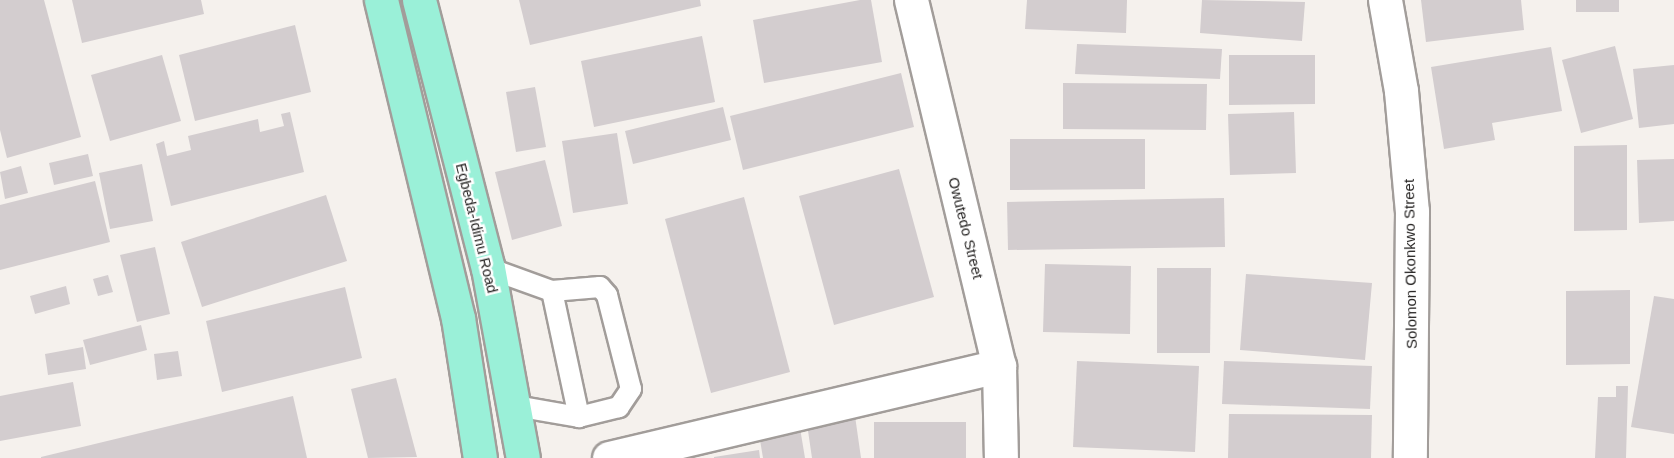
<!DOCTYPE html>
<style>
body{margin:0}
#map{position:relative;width:1674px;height:458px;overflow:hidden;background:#f5f1ed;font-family:Arial,sans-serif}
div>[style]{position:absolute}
.building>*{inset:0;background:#d3cdcf}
.roads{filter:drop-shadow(2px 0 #a29d9a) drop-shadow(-2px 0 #a29d9a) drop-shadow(0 2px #a29d9a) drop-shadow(0 -2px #a29d9a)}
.lane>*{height:20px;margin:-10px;padding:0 10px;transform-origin:10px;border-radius:10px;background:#fff}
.street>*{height:33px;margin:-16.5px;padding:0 16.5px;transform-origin:16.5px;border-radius:16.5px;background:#fff}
.primary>*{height:33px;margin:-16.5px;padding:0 16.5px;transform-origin:16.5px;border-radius:16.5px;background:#9af0d8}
span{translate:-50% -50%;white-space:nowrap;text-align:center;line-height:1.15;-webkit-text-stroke:5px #fff;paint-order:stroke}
.street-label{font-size:15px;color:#282625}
</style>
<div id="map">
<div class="building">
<i style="clip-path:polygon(0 0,44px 0,81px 137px,7px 158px,0 130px)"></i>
<i style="clip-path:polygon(72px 0,201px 0,204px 14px,82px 43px)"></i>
<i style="clip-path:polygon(519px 0,700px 0,701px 6px,530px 45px)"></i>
<i style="clip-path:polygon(860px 0,871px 0,882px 62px,764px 83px,753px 20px)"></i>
<i style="clip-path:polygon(1027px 0,1127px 0,1126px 33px,1025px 29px)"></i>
<i style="clip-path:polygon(1202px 0,1305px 2px,1302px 41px,1200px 33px)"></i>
<i style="clip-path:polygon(1421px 0,1521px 0,1524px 30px,1426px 42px)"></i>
<i style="clip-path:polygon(1576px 0,1619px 0,1619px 12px,1576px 12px)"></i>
<i style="clip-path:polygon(295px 25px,311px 92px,195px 121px,179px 55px)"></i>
<i style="clip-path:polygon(702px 36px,715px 102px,594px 127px,581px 61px)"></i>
<i style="clip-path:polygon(1077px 44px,1222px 49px,1220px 79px,1075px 74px)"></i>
<i style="clip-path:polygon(1615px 46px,1633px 119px,1581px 133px,1562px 60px)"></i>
<i style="clip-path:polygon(1551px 47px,1562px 111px,1492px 123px,1495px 140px,1444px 149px,1431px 67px)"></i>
<i style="clip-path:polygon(162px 55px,181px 121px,110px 141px,91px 75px)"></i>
<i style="clip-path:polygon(1229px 55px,1315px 55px,1315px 104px,1229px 105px)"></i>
<i style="clip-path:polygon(1674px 65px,1674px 124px,1639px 128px,1633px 69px)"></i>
<i style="clip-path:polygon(901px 73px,914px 127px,743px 170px,730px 116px)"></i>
<i style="clip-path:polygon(1063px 83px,1207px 84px,1206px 130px,1063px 129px)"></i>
<i style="clip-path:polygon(535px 87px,546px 147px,516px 152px,506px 92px)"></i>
<i style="clip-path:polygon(723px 107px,731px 140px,633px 164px,625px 131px)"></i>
<i style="clip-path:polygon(290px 112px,304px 172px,171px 206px,156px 144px,164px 141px,167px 156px,191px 150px,188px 136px,258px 119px,260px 132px,284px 126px,281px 114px)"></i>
<i style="clip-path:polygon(1294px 112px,1296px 173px,1230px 175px,1228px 114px)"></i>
<i style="clip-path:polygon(617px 133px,628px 204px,573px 213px,562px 141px)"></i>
<i style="clip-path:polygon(1010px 139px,1145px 139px,1145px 189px,1010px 190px)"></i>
<i style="clip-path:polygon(1627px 145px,1627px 230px,1574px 231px,1574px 146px)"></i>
<i style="clip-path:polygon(88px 154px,93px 176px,54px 185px,49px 163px)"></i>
<i style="clip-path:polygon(1674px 159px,1674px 221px,1639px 223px,1637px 160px)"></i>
<i style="clip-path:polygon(545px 160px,562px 226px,512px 240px,495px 172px)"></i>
<i style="clip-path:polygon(142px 164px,153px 221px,110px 229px,99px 173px)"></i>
<i style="clip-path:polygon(21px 166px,28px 193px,5px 199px,0 172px)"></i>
<i style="clip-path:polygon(899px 169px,934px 297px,834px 325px,799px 196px)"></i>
<i style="clip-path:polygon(95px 181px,110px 242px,0 270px,0 205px)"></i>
<i style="clip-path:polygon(326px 195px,347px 261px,202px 307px,181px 242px)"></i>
<i style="clip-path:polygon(744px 197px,790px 372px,711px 393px,665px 219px)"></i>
<i style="clip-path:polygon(1224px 198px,1225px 247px,1008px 250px,1007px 202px)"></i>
<i style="clip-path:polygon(155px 247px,170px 314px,137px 322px,120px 255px)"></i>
<i style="clip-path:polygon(1045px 264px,1131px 266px,1130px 334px,1043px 332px)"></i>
<i style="clip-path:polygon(1157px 268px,1211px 268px,1210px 353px,1157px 353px)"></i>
<i style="clip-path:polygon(1246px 274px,1372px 283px,1365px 360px,1240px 350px)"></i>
<i style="clip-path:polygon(108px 275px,113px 292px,98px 296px,93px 279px)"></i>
<i style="clip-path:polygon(66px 286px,70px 304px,35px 314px,30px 296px)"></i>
<i style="clip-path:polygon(345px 287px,362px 358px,222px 392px,206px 321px)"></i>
<i style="clip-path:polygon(1630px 290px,1630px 364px,1566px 365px,1566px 291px)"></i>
<i style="clip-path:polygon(1654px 296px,1674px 299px,1674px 434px,1631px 427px)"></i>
<i style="clip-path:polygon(141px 325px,147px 350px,90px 365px,83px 340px)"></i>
<i style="clip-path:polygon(83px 347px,86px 369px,48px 375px,45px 354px)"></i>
<i style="clip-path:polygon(178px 351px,182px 376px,157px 380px,154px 354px)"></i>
<i style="clip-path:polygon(1077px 361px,1199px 366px,1195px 452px,1073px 447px)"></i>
<i style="clip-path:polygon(1224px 361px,1372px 366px,1370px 409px,1222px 404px)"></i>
<i style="clip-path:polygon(396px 378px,417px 457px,368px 458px,351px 389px)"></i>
<i style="clip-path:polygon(73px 382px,81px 426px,0 441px,0 396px)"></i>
<i style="clip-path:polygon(1616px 386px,1628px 386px,1626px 458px,1595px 458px,1598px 397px,1616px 397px)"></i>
<i style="clip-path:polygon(293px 396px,307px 458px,41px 458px,41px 457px)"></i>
<i style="clip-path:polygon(1229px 414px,1372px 415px,1371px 458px,1228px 458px)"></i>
<i style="clip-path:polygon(855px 416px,861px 458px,812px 458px,807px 424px)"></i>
<i style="clip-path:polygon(874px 422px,966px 422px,966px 458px,874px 458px)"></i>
<i style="clip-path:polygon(800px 428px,805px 458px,763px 458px,759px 434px)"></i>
<i style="clip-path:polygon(759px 450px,760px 458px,714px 458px,714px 457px)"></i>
</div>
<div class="roads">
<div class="lane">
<i style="left:488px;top:268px;width:68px;rotate:19.8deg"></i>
<i style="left:552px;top:291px;width:48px;rotate:-4.8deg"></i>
<i style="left:600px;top:287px;width:11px;rotate:49deg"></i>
<i style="left:607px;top:295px;width:97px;rotate:75.7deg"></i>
<i style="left:631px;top:389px;width:22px;rotate:124deg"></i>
<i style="left:619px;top:407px;width:41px;rotate:166deg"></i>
<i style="left:579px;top:417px;width:65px;rotate:-170.2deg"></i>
<i style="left:552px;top:291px;width:129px;rotate:77.9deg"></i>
</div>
<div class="street">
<i style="left:911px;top:0;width:376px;rotate:76.5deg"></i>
<i style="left:999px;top:366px;width:92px;rotate:88.8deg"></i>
<i style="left:1385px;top:0;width:92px;rotate:80deg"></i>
<i style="left:1401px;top:91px;width:121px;rotate:84.8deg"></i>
<i style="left:1412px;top:211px;width:247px;rotate:90.5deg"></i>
<i style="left:609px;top:458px;width:401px;rotate:-13.3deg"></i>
</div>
<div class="primary">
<i style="left:381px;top:0;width:327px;rotate:76.4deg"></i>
<i style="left:458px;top:318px;width:142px;rotate:81.1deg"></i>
<i style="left:419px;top:0;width:277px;rotate:75.6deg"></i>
<i style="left:488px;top:268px;width:193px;rotate:79.6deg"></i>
</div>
</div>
<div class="street-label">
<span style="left:477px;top:228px;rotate:76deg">Egbeda-Idimu Road</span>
<span style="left:966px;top:228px;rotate:76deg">Owutedo Street</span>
<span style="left:1410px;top:264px;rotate:-91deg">Solomon Okonkwo Street</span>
</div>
</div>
